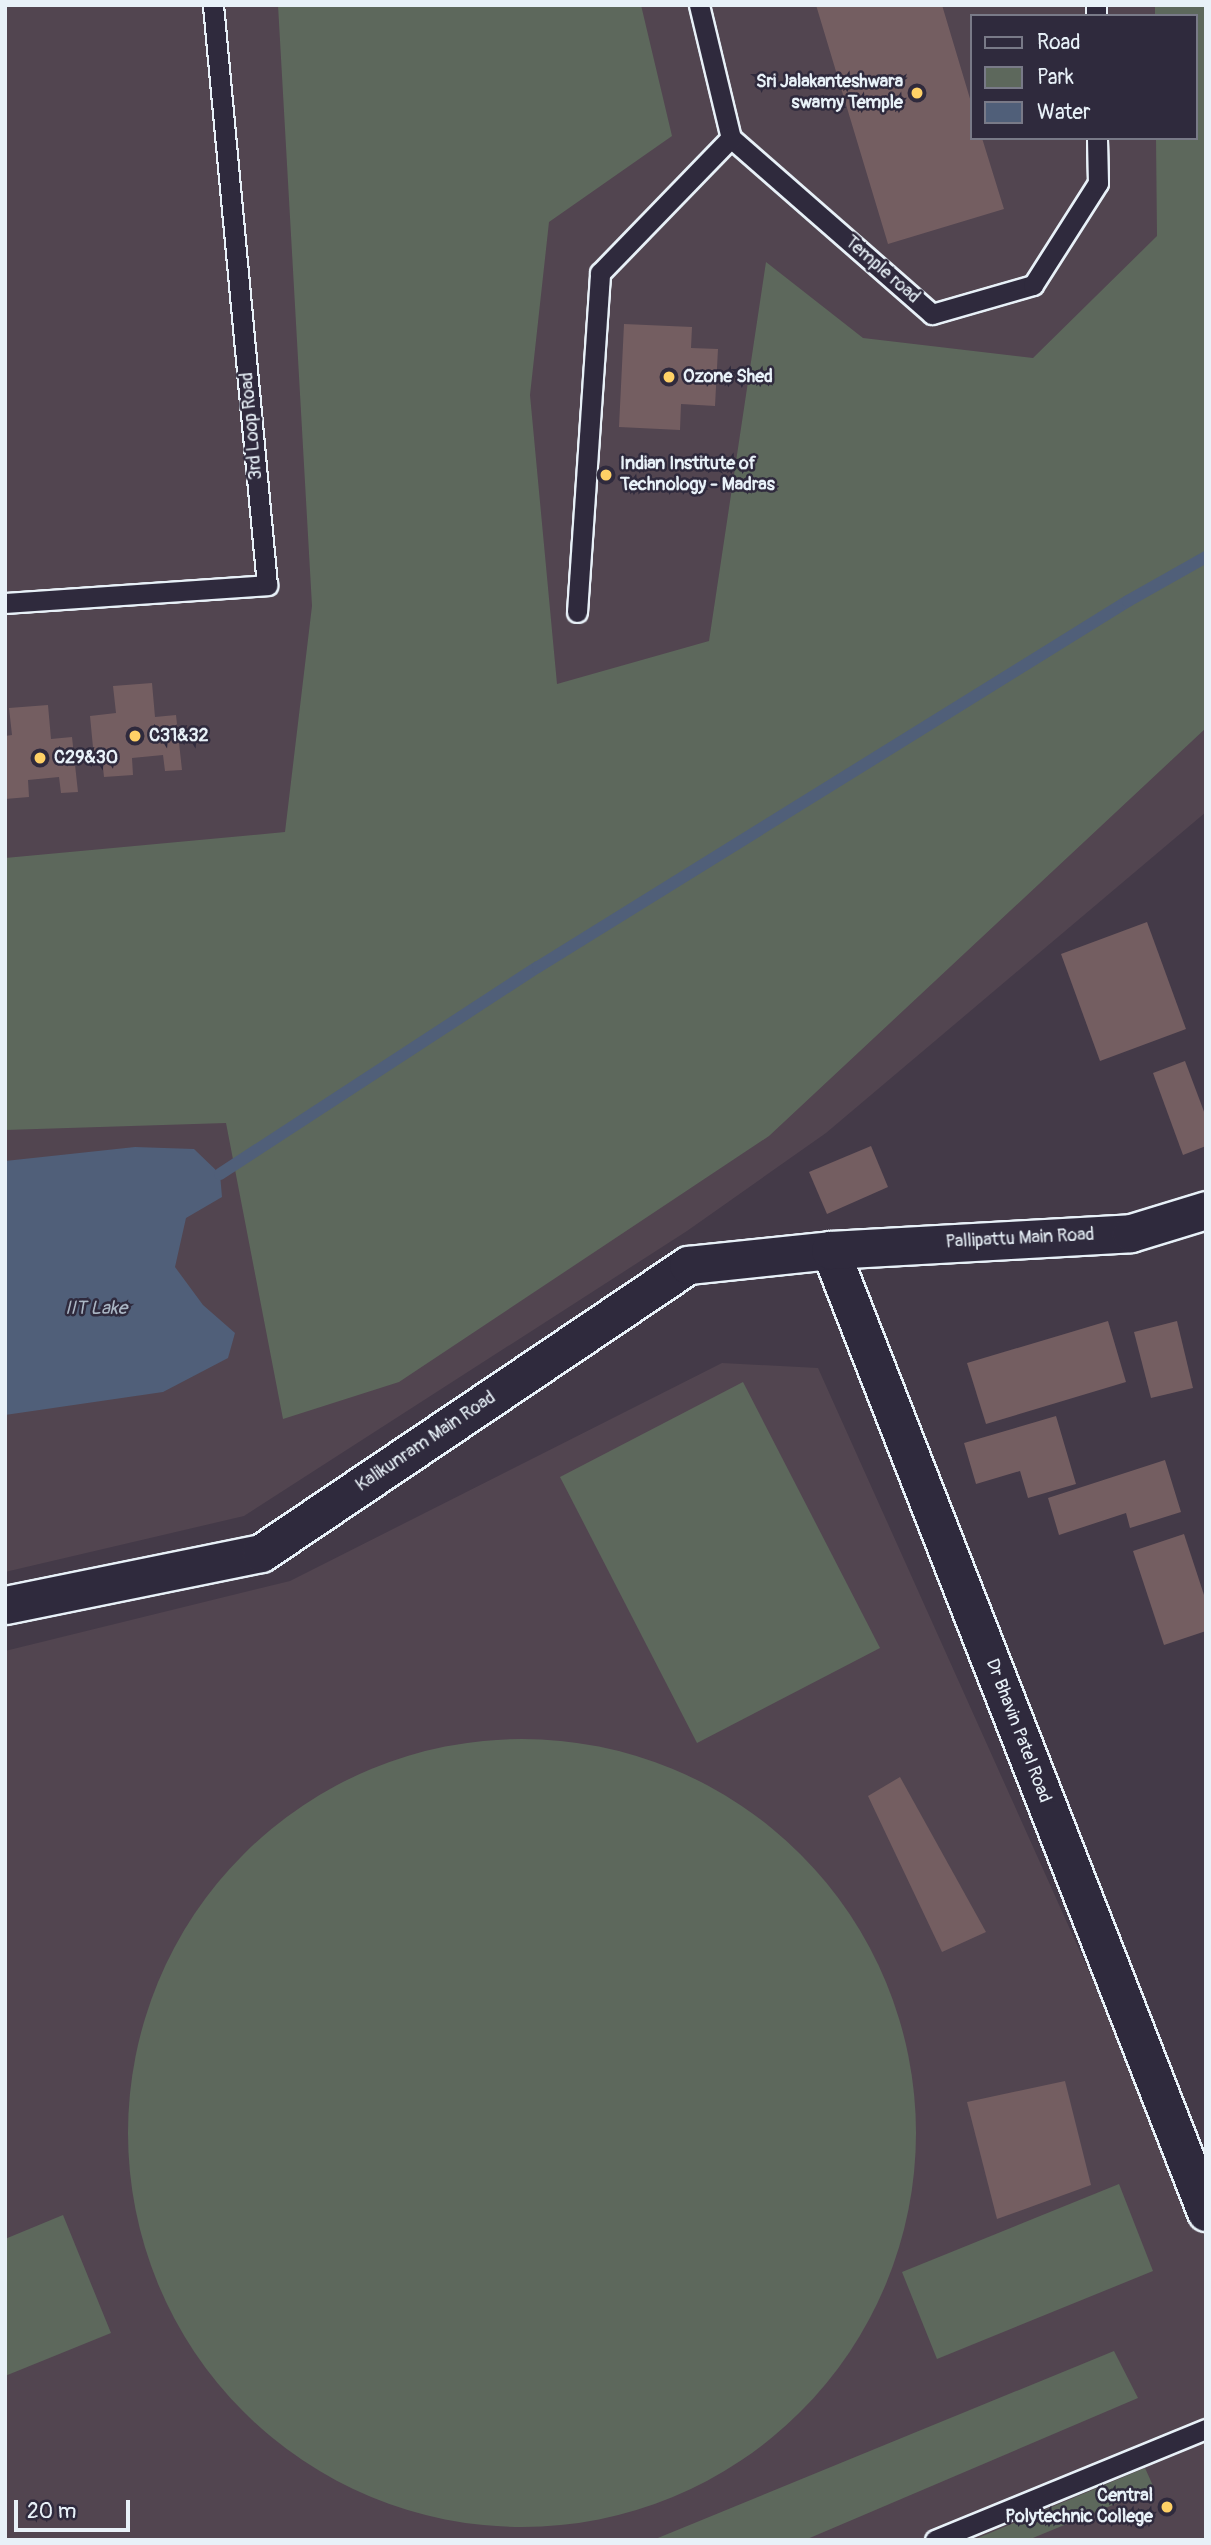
<!DOCTYPE html>
<style>
body{margin:0}
#map{position:relative;width:1211px;height:2545px;overflow:hidden;background:#443a48;font-family:Pangolin,sans-serif}
div>[style]{position:absolute}
.built>*{inset:0;background:#524550}
.green>*{inset:0;background:#5d685c}
.round{border-radius:50%}
.water>*{inset:0;background:#505f79}
.stream>*{height:12px;margin:-6px;padding:0 6px;transform-origin:6px;border-radius:6px;background:#505f79}
.building>*{inset:0;background:#745e61}
.roads{filter:drop-shadow(2px 0 #e8f1f8) drop-shadow(-2px 0 #e8f1f8) drop-shadow(0 2px #e8f1f8) drop-shadow(0 -2px #e8f1f8)}
.service>*{height:19px;margin:-9.5px;padding:0 9.5px;transform-origin:9.5px;border-radius:9.5px;background:#2f2a3d}
.minor>*{height:37px;margin:-18.5px;padding:0 18.5px;transform-origin:18.5px;border-radius:18.5px;background:#2f2a3d}
.dots>*{width:19px;height:19px;translate:-50% -50%;box-sizing:border-box;border:4px solid #2f2a3d;border-radius:50%}
span{translate:-50% -50%;white-space:nowrap;text-align:center;line-height:1.15;-webkit-text-stroke:5px #2f2a3d;paint-order:stroke}
.poi-label{font-size:18px;color:#e8f1f8;font-weight:700}
.right{translate:-100% -50%;text-align:right}
.left{translate:0 -50%;text-align:left}
.street-label{font-size:18px;color:#e8f1f8}
.water-label{font-size:19px;color:#abb7c5;font-style:italic}
.frame{position:absolute;inset:0;border:7px solid #e8f1f8;pointer-events:none}
.legend{position:absolute;left:970px;top:14px;width:228px;height:126px;box-sizing:border-box;background:#2f2a3d;border:2px solid #797a88;margin:0;padding:9px 12px;list-style:none;font-size:21px;color:#e8f1f8}
.legend li{display:flex;align-items:center;gap:14px;height:35px}
.legend b{width:35px;border:2px solid #797a88}
.scale{position:absolute;left:14px;top:2500px;width:116px;height:32px;box-sizing:border-box;border:4px solid #e8f1f8;border-top:0;padding-left:9px;font-size:21px;line-height:24px;white-space:nowrap;color:#e8f1f8;-webkit-text-stroke:5px #2f2a3d;paint-order:stroke}
</style>
<div id="map">
<div class="built">
<i style="clip-path:polygon(evenodd,5px 5px,1206px 5px,1206px 812px,826px 1133px,687px 1231px,244px 1516px,5px 1572px,5px 5px,971px 16px,1195px 16px,1195px 138px,971px 138px,971px 16px)"></i>
<i style="clip-path:polygon(722px 1363px,818px 1368px,1206px 2232px,1206px 2540px,5px 2540px,5px 1651px,290px 1581px)"></i>
</div>
<div class="green">
<i style="clip-path:polygon(278px 5px,641px 5px,672px 136px,549px 222px,530px 395px,557px 684px,709px 641px,766px 262px,863px 338px,1033px 358px,1157px 236px,1156px 138px,1195px 138px,1195px 16px,1155px 16px,1155px 5px,1206px 5px,1206px 728px,769px 1136px,399px 1382px,283px 1419px,226px 1123px,5px 1130px,5px 858px,285px 832px,312px 606px)"></i>
<i style="clip-path:polygon(743px 1382px,880px 1648px,697px 1743px,560px 1477px)"></i>
<i class="round" style="left:128px;top:1739px;width:788px;height:788px"></i>
<i style="clip-path:polygon(1119px 2184px,1153px 2271px,937px 2359px,902px 2272px)"></i>
<i style="clip-path:polygon(63px 2215px,111px 2333px,5px 2376px,5px 2239px)"></i>
<i style="clip-path:polygon(1114px 2351px,1138px 2398px,805px 2540px,653px 2540px)"></i>
<i style="clip-path:polygon(1145px 2468px,1154px 2488px,1028px 2540px,973px 2540px)"></i>
</div>
<div class="water">
<i style="clip-path:polygon(135px 1147px,194px 1149px,220px 1174px,222px 1197px,186px 1218px,175px 1267px,203px 1305px,235px 1333px,228px 1358px,163px 1392px,5px 1415px,5px 1161px)"></i>
</div>
<div class="stream">
<i style="left:220px;top:1174px;width:379px;rotate:-33.1deg"></i>
<i style="left:538px;top:967px;width:694px;rotate:-31.81deg"></i>
<i style="left:1128px;top:601px;width:90px;rotate:-29.4deg"></i>
</div>
<div class="building">
<i style="clip-path:polygon(816px 5px,942px 5px,971px 102px,971px 138px,982px 138px,1004px 209px,888px 244px)"></i>
<i style="clip-path:polygon(624px 324px,692px 327px,691px 348px,718px 349px,715px 406px,681px 404px,680px 430px,619px 427px)"></i>
<i style="clip-path:polygon(152px 683px,155px 717px,176px 715px,182px 770px,165px 771px,163px 755px,132px 758px,133px 775px,104px 777px,102px 758px,94px 758px,90px 716px,116px 713px,113px 686px)"></i>
<i style="clip-path:polygon(48px 705px,51px 739px,72px 737px,78px 792px,61px 793px,59px 777px,28px 780px,29px 797px,5px 799px,5px 736px,12px 735px,9px 708px)"></i>
<i style="clip-path:polygon(1147px 922px,1186px 1029px,1100px 1061px,1061px 954px)"></i>
<i style="clip-path:polygon(1185px 1061px,1206px 1117px,1206px 1146px,1183px 1155px,1153px 1073px)"></i>
<i style="clip-path:polygon(871px 1146px,888px 1187px,827px 1214px,809px 1172px)"></i>
<i style="clip-path:polygon(1108px 1321px,1126px 1382px,986px 1424px,967px 1363px)"></i>
<i style="clip-path:polygon(1177px 1321px,1193px 1388px,1151px 1398px,1134px 1332px)"></i>
<i style="clip-path:polygon(1056px 1416px,1076px 1484px,1028px 1498px,1020px 1471px,976px 1484px,964px 1443px)"></i>
<i style="clip-path:polygon(1165px 1460px,1181px 1512px,1130px 1528px,1126px 1513px,1059px 1535px,1048px 1498px)"></i>
<i style="clip-path:polygon(1184px 1534px,1206px 1601px,1206px 1631px,1164px 1645px,1133px 1551px)"></i>
<i style="clip-path:polygon(900px 1777px,986px 1932px,942px 1952px,868px 1796px)"></i>
<i style="clip-path:polygon(1065px 2081px,1091px 2185px,997px 2219px,967px 2102px)"></i>
</div>
<div class="roads">
<div class="service">
<i style="left:699px;top:5px;width:137px;rotate:76.5deg"></i>
<i style="left:731px;top:138px;width:267px;rotate:41.2deg"></i>
<i style="left:932px;top:314px;width:105px;rotate:-16deg"></i>
<i style="left:1033px;top:285px;width:121px;rotate:-57.5deg"></i>
<i style="left:1098px;top:183px;width:45px;rotate:-91.3deg"></i>
<i style="left:1096px;top:5px;width:11px;rotate:90deg"></i>
<i style="left:5px;top:603px;width:263px;rotate:-3.9deg"></i>
<i style="left:267px;top:585px;width:583px;rotate:-95.32deg"></i>
<i style="left:577px;top:612px;width:340px;rotate:-86.1deg"></i>
<i style="left:600px;top:273px;width:188px;rotate:-45.9deg"></i>
<i style="left:935px;top:2540px;width:293px;rotate:-22.3deg"></i>
</div>
<div class="minor">
<i style="left:830px;top:1250px;width:1033px;rotate:68.65deg"></i>
<i style="left:5px;top:1605px;width:261px;rotate:-11.5deg"></i>
<i style="left:261px;top:1553px;width:515px;rotate:-34deg"></i>
<i style="left:688px;top:1265px;width:143px;rotate:-6deg"></i>
<i style="left:830px;top:1250px;width:301px;rotate:-3.2deg"></i>
<i style="left:1131px;top:1233px;width:78px;rotate:-17deg"></i>
</div>
</div>
<div class="dots">
<i style="left:917px;top:93px;background:#ffd166"></i>
<i style="left:669px;top:377px;background:#ffd166"></i>
<i style="left:606px;top:475px;background:#ffd166"></i>
<i style="left:135px;top:736px;background:#ffd166"></i>
<i style="left:40px;top:758px;background:#ffd166"></i>
<i style="left:1167px;top:2507px;background:#ffd166"></i>
</div>
<div class="poi-label">
<span class="right" style="left:903px;top:93px">Sri Jalakanteshwara<br>swamy Temple</span>
<span class="left" style="left:683px;top:377px">Ozone Shed</span>
<span class="left" style="left:620px;top:475px">Indian Institute of<br>Technology - Madras</span>
<span class="left" style="left:149px;top:736px">C31&amp;32</span>
<span class="left" style="left:54px;top:758px">C29&amp;30</span>
<span class="right" style="left:1153px;top:2507px">Central<br>Polytechnic College</span>
</div>
<div class="street-label">
<span style="left:882px;top:270px;rotate:41deg">Temple road</span>
<span style="left:252px;top:426px;rotate:-95deg">3rd Loop Road</span>
<span style="left:1020px;top:1239px;rotate:-3deg">Pallipattu Main Road</span>
<span style="left:426px;top:1442px;rotate:-34deg">Kalikunram Main Road</span>
<span style="left:1018px;top:1731px;rotate:69deg">Dr Bhavin Patel Road</span>
</div>
<div class="water-label">
<span style="left:96px;top:1309px">IIT Lake</span>
</div>
<div class="frame"></div>
<ul class="legend">
<li><b style="height:9px;background:#2f2a3d"></b>Road</li>
<li><b style="height:19px;background:#5d685c"></b>Park</li>
<li><b style="height:19px;background:#505f79"></b>Water</li>
</ul>
<div class="scale">20 m</div>
</div>
